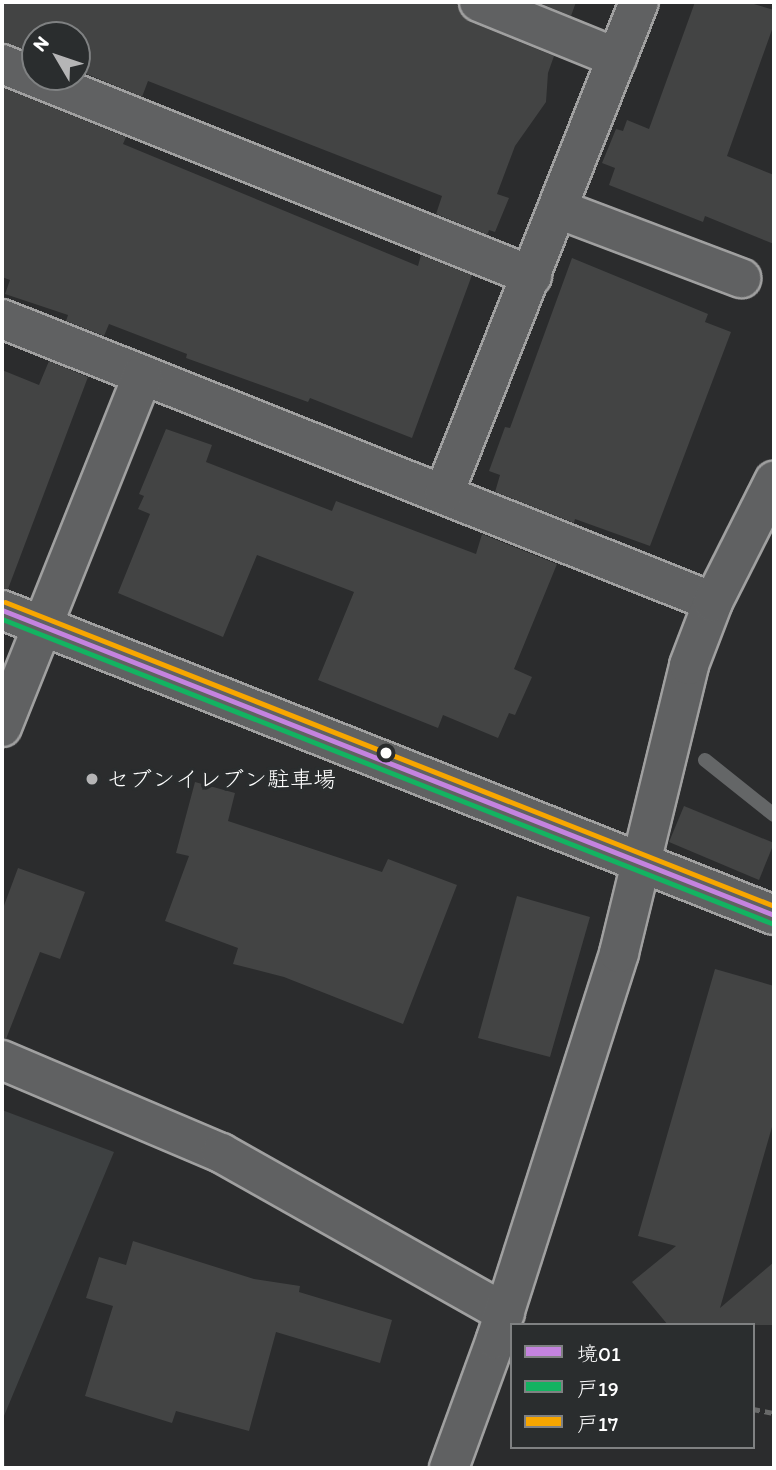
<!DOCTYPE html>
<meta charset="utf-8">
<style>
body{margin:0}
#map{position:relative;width:776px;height:1470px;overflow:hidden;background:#2b2c2d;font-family:Itim,"Klee One",sans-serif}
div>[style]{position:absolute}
.green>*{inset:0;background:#3e4142}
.stream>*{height:14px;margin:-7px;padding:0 7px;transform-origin:7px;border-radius:7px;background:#646667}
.building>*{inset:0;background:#434444}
.path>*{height:4.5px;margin-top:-2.25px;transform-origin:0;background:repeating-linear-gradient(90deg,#686969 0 7px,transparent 0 12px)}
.roads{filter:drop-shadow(2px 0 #a0a0a0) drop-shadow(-2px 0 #a0a0a0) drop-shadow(0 2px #a0a0a0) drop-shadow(0 -2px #a0a0a0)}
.minor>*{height:38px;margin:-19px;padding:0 19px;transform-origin:19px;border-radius:19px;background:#606162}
.major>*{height:38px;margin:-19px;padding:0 19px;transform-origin:19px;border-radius:19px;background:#606162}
.bus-1>*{height:5px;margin:-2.5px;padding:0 2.5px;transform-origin:2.5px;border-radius:2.5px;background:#c483df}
.bus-2>*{height:5px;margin:-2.5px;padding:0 2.5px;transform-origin:2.5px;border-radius:2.5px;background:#13b361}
.bus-3>*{height:5px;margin:-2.5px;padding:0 2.5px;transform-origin:2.5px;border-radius:2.5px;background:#f7a600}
.dots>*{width:19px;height:19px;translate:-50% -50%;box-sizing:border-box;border:4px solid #2a2d2e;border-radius:50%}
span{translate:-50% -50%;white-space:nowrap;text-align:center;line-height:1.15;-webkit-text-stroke:7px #2a2d2e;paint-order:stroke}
.poi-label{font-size:23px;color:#fff}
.left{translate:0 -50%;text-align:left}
.frame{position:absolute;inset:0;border:4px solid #fff;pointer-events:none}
.legend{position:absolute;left:510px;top:1323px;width:245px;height:126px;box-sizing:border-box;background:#2a2d2e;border:2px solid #7f8182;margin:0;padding:9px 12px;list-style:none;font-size:21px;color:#fff}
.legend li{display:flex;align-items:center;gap:14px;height:35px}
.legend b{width:35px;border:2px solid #7f8182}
.north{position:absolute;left:21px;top:21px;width:70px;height:70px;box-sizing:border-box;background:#2a2d2e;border:2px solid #7f8182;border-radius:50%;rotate:309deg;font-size:19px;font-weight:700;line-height:28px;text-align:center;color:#fff}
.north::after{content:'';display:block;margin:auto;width:24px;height:32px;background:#b5b5b6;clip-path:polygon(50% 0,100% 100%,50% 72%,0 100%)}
</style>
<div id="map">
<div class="green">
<i style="clip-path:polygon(2px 1110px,114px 1152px,4px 1416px,5px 1468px,2px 1468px)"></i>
</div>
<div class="stream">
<i style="left:705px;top:760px;width:88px;rotate:38.6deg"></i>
</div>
<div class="building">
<i style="clip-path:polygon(2px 2px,458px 2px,461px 15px,471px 22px,554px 56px,548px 73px,546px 102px,515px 146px,497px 194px,509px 198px,495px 232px,489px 230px,487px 235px,436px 214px,442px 196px,148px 81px,142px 97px,77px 70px,77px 35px,35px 35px,35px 54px,2px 43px)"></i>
<i style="clip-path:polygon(537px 2px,576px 2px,571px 16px)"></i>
<i style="clip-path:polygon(695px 2px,747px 2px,774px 10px,774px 24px,727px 156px,774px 175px,774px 244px,705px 216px,703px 222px,609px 185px,615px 168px,602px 163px,616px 129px,623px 131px,627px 120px,649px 129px)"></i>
<i style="clip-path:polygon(2px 87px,126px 137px,123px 144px,418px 266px,421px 255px,472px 275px,412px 438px,310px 398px,308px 402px,186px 358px,187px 354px,109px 324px,104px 336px,66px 321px,68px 315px,5px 294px,10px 280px,2px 277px)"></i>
<i style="clip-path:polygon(572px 258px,708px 314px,705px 322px,731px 332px,650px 546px,575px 519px,574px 523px,495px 492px,500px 475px,489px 471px,505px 427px,510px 428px)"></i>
<i style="clip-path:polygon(49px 361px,88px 377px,8px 589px,2px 588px,2px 370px,39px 385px)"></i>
<i style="clip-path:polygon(166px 429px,212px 445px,206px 462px,332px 511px,336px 501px,476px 554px,482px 534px,557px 564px,514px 669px,532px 677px,515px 715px,509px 713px,498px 738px,443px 715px,438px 728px,318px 680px,354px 592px,257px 555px,223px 637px,118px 593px,150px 514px,138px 509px,144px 496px,139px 494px)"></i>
<i style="clip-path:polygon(195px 782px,235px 793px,228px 821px,382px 872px,388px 859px,457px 885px,403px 1024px,284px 977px,233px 964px,238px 948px,165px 921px,189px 856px,176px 853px)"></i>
<i style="clip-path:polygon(684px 806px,774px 843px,759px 880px,669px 842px)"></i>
<i style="clip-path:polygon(18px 868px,85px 892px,60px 959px,40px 952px,6px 1039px,2px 1039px,2px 911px)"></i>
<i style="clip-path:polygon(517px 896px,590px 917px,550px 1057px,478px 1038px)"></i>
<i style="clip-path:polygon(715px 969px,774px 986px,774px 1120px,720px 1308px,774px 1262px,774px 1325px,668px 1325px,632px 1282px,676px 1246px,638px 1236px)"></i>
<i style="clip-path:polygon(133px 1241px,254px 1279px,300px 1286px,299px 1292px,392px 1320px,380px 1363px,276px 1332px,249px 1431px,176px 1411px,172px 1423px,85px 1396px,113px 1306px,86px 1298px,99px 1257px,126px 1265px)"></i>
</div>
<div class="path">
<i style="left:753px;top:1409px;width:21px;rotate:11deg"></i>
</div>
<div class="roads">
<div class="minor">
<i style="left:479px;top:2px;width:149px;rotate:22.1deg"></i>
<i style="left:2px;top:64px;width:571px;rotate:21.8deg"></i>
<i style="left:558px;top:209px;width:196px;rotate:20.7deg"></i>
<i style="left:2px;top:319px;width:765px;rotate:21.7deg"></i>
<i style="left:444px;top:493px;width:528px;rotate:-68.34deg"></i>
<i style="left:2px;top:727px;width:379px;rotate:-68.2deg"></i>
<i style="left:2px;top:1060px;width:238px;rotate:23deg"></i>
<i style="left:221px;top:1153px;width:326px;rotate:29.4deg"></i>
<i style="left:449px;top:1468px;width:137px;rotate:-70deg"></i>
<i style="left:496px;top:1339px;width:405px;rotate:-72.3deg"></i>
<i style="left:619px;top:953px;width:296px;rotate:-76.3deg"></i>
<i style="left:689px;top:665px;width:67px;rotate:-69.1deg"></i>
<i style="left:713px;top:602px;width:136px;rotate:-63.2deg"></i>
</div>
<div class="major">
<i style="left:2px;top:610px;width:830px;rotate:21.56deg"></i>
</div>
</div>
<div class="bus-1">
<i style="left:2px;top:610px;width:830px;rotate:21.56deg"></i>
</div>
<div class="bus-2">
<i style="left:2px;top:619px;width:827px;rotate:21.57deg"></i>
</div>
<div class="bus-3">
<i style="left:5px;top:602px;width:827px;rotate:21.57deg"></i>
</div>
<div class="dots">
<i style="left:386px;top:753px;background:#fff"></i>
<i style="left:92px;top:779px;background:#b5b5b6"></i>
</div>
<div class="poi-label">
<span class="left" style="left:106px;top:779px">セブンイレブン駐車場</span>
</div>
<div class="frame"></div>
<ul class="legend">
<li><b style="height:9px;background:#c483df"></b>境01</li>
<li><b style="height:9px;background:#13b361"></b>戸19</li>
<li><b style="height:9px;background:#f7a600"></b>戸17</li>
</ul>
<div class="north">N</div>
</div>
